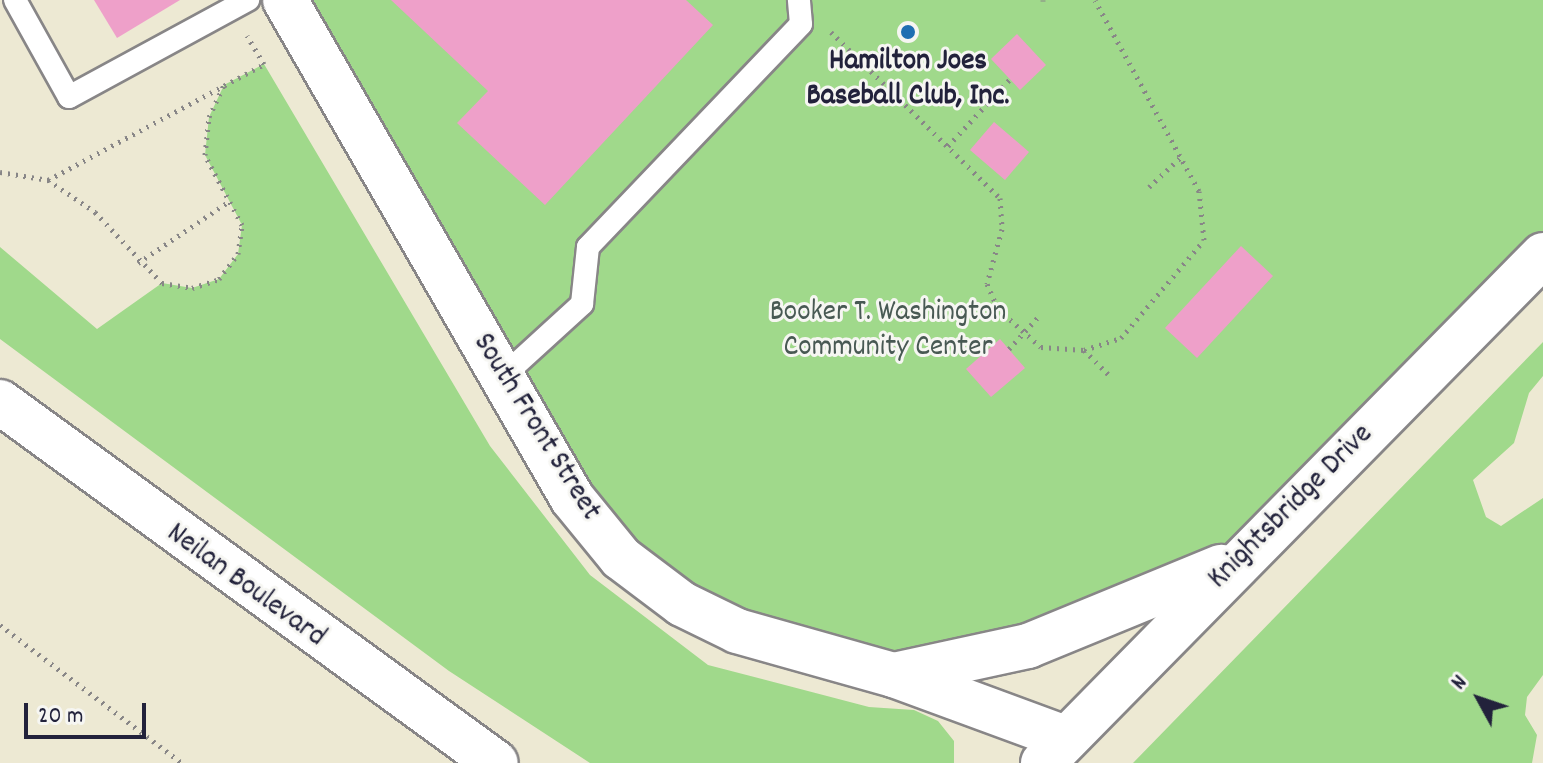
<!DOCTYPE html>
<style>
body{margin:0}
#map{position:relative;width:1543px;height:763px;overflow:hidden;background:#ede9d3;font-family:Dekko,sans-serif}
div>[style]{position:absolute}
.green>*{inset:0;background:#a0d98b}
.building>*{inset:0;background:#eea0c9}
.path>*{height:5px;margin-top:-2.5px;transform-origin:0;background:repeating-linear-gradient(90deg,#888687 0 2px,transparent 0 8px)}
.roads{filter:drop-shadow(2px 0 #888687) drop-shadow(-2px 0 #888687) drop-shadow(0 2px #888687) drop-shadow(0 -2px #888687)}
.service>*{height:22px;margin:-11px;padding:0 11px;transform-origin:11px;border-radius:11px;background:#fff}
.tertiary>*{height:44px;margin:-22px;padding:0 22px;transform-origin:22px;border-radius:22px;background:#fff}
.dots>*{width:22px;height:22px;translate:-50% -50%;box-sizing:border-box;border:4px solid #f6f6f2;border-radius:50%}
span{translate:-50% -50%;white-space:nowrap;text-align:center;line-height:1.15;-webkit-text-stroke:6px #f6f6f2;paint-order:stroke}
.poi-label{font-size:30px;color:#22223b;font-weight:700}
.park-label{font-size:30px;color:#485953}
.street-label{font-size:30px;color:#22223b}
.north{position:absolute;left:1439px;top:659px;width:80px;height:80px;-webkit-text-stroke:6px #f6f6f2;paint-order:stroke;rotate:310deg;font-size:22px;font-weight:700;line-height:32px;text-align:center;color:#22223b}
.north::after{content:'';display:block;margin:auto;width:28px;height:36px;background:#22223b;clip-path:polygon(50% 0,100% 100%,50% 72%,0 100%)}
.scale{position:absolute;left:24px;top:703px;width:122px;height:36px;box-sizing:border-box;border:4px solid #22223b;border-top:0;padding-left:10px;font-size:24px;line-height:28px;white-space:nowrap;color:#22223b;-webkit-text-stroke:6px #f6f6f2;paint-order:stroke}
</style>
<div id="map">
<div class="green">
<i style="clip-path:polygon(285px 0,1543px 0,1543px 255px,1245px 556px,894px 675px,621px 558px)"></i>
<i style="clip-path:polygon(264px 64px,490px 446px,590px 575px,708px 665px,869px 707px,914px 710px,938px 721px,954px 741px,954px 763px,590px 763px,449px 671px,0 339px,0 247px,97px 329px,162px 283px,192px 288px,219px 279px,238px 254px,242px 225px,205px 155px,209px 117px,224px 85px)"></i>
<i style="clip-path:polygon(1543px 342px,1543px 376px,1529px 393px,1514px 443px,1473px 480px,1486px 517px,1501px 526px,1543px 498px,1543px 675px,1527px 697px,1525px 715px,1537px 735px,1532px 763px,1133px 763px)"></i>
</div>
<div class="building">
<i style="clip-path:polygon(94px 0,180px 0,117px 38px)"></i>
<i style="clip-path:polygon(391px 0,686px 0,713px 25px,545px 205px,457px 123px,488px 91px)"></i>
<i style="clip-path:polygon(1017px 34px,1046px 65px,1020px 90px,991px 59px)"></i>
<i style="clip-path:polygon(994px 122px,1029px 152px,1005px 180px,970px 150px)"></i>
<i style="clip-path:polygon(1241px 246px,1273px 276px,1197px 358px,1165px 328px)"></i>
<i style="clip-path:polygon(1000px 339px,1025px 368px,991px 397px,966px 369px)"></i>
</div>
<div class="path">
<i style="left:1043px;top:1px;width:1px;rotate:-90deg"></i>
<i style="left:831px;top:32px;width:237px;rotate:44.5deg"></i>
<i style="left:1000px;top:198px;width:31px;rotate:86deg"></i>
<i style="left:1002px;top:229px;width:57px;rotate:105.3deg"></i>
<i style="left:987px;top:284px;width:27px;rotate:66deg"></i>
<i style="left:998px;top:309px;width:57px;rotate:41.5deg"></i>
<i style="left:1041px;top:347px;width:43px;rotate:4deg"></i>
<i style="left:1084px;top:350px;width:39px;rotate:-18deg"></i>
<i style="left:1121px;top:338px;width:128px;rotate:-49.7deg"></i>
<i style="left:1204px;top:240px;width:49px;rotate:-95.8deg"></i>
<i style="left:1199px;top:191px;width:217px;rotate:-118.6deg"></i>
<i style="left:948px;top:146px;width:91px;rotate:-47.2deg"></i>
<i style="left:0;top:172px;width:49px;rotate:9.5deg"></i>
<i style="left:48px;top:180px;width:245px;rotate:-28.2deg"></i>
<i style="left:264px;top:64px;width:33px;rotate:-121deg"></i>
<i style="left:48px;top:180px;width:57px;rotate:34.2deg"></i>
<i style="left:95px;top:212px;width:98px;rotate:46.7deg"></i>
<i style="left:162px;top:283px;width:30px;rotate:9deg"></i>
<i style="left:192px;top:288px;width:28px;rotate:-18deg"></i>
<i style="left:219px;top:279px;width:31px;rotate:-53deg"></i>
<i style="left:238px;top:254px;width:29px;rotate:-82deg"></i>
<i style="left:242px;top:225px;width:79px;rotate:-117.9deg"></i>
<i style="left:205px;top:155px;width:38px;rotate:-84deg"></i>
<i style="left:209px;top:117px;width:35px;rotate:-65deg"></i>
<i style="left:1149px;top:187px;width:44px;rotate:-43.2deg"></i>
<i style="left:138px;top:263px;width:112px;rotate:-34.1deg"></i>
<i style="left:1009px;top:349px;width:45px;rotate:-47.7deg"></i>
<i style="left:1084px;top:350px;width:38px;rotate:45deg"></i>
<i style="left:0;top:625px;width:228px;rotate:37.2deg"></i>
</div>
<div class="roads">
<div class="service">
<i style="left:15px;top:0;width:111px;rotate:60.9deg"></i>
<i style="left:69px;top:97px;width:204px;rotate:-28.5deg"></i>
<i style="left:501px;top:378px;width:110px;rotate:-42.4deg"></i>
<i style="left:582px;top:304px;width:57px;rotate:-84deg"></i>
<i style="left:588px;top:247px;width:308px;rotate:-46.3deg"></i>
<i style="left:801px;top:24px;width:24px;rotate:-95deg"></i>
</div>
<div class="tertiary">
<i style="left:285px;top:0;width:575px;rotate:60.04deg"></i>
<i style="left:572px;top:498px;width:77px;rotate:50.8deg"></i>
<i style="left:621px;top:558px;width:76px;rotate:37deg"></i>
<i style="left:682px;top:604px;width:61px;rotate:26.1deg"></i>
<i style="left:737px;top:631px;width:163px;rotate:15.7deg"></i>
<i style="left:894px;top:675px;width:182px;rotate:20.2deg"></i>
<i style="left:0;top:402px;width:613px;rotate:36.05deg"></i>
<i style="left:894px;top:675px;width:137px;rotate:-12.2deg"></i>
<i style="left:1028px;top:646px;width:209px;rotate:-22.3deg"></i>
<i style="left:1043px;top:763px;width:713px;rotate:-45.45deg"></i>
</div>
</div>
<div class="dots">
<i style="left:908px;top:32px;background:#1f6fb2"></i>
</div>
<div class="poi-label">
<span style="left:908px;top:80px">Hamilton Joes<br>Baseball Club, Inc.</span>
</div>
<div class="park-label">
<span style="left:888px;top:331px">Booker T. Washington<br>Community Center</span>
</div>
<div class="street-label">
<span style="left:535px;top:428px;rotate:58deg">South Front Street</span>
<span style="left:1292px;top:508px;rotate:-45deg">Knightsbridge Drive</span>
<span style="left:245px;top:587px;rotate:36deg">Neilan Boulevard</span>
</div>
<div class="north">N</div>
<div class="scale">20 m</div>
</div>
